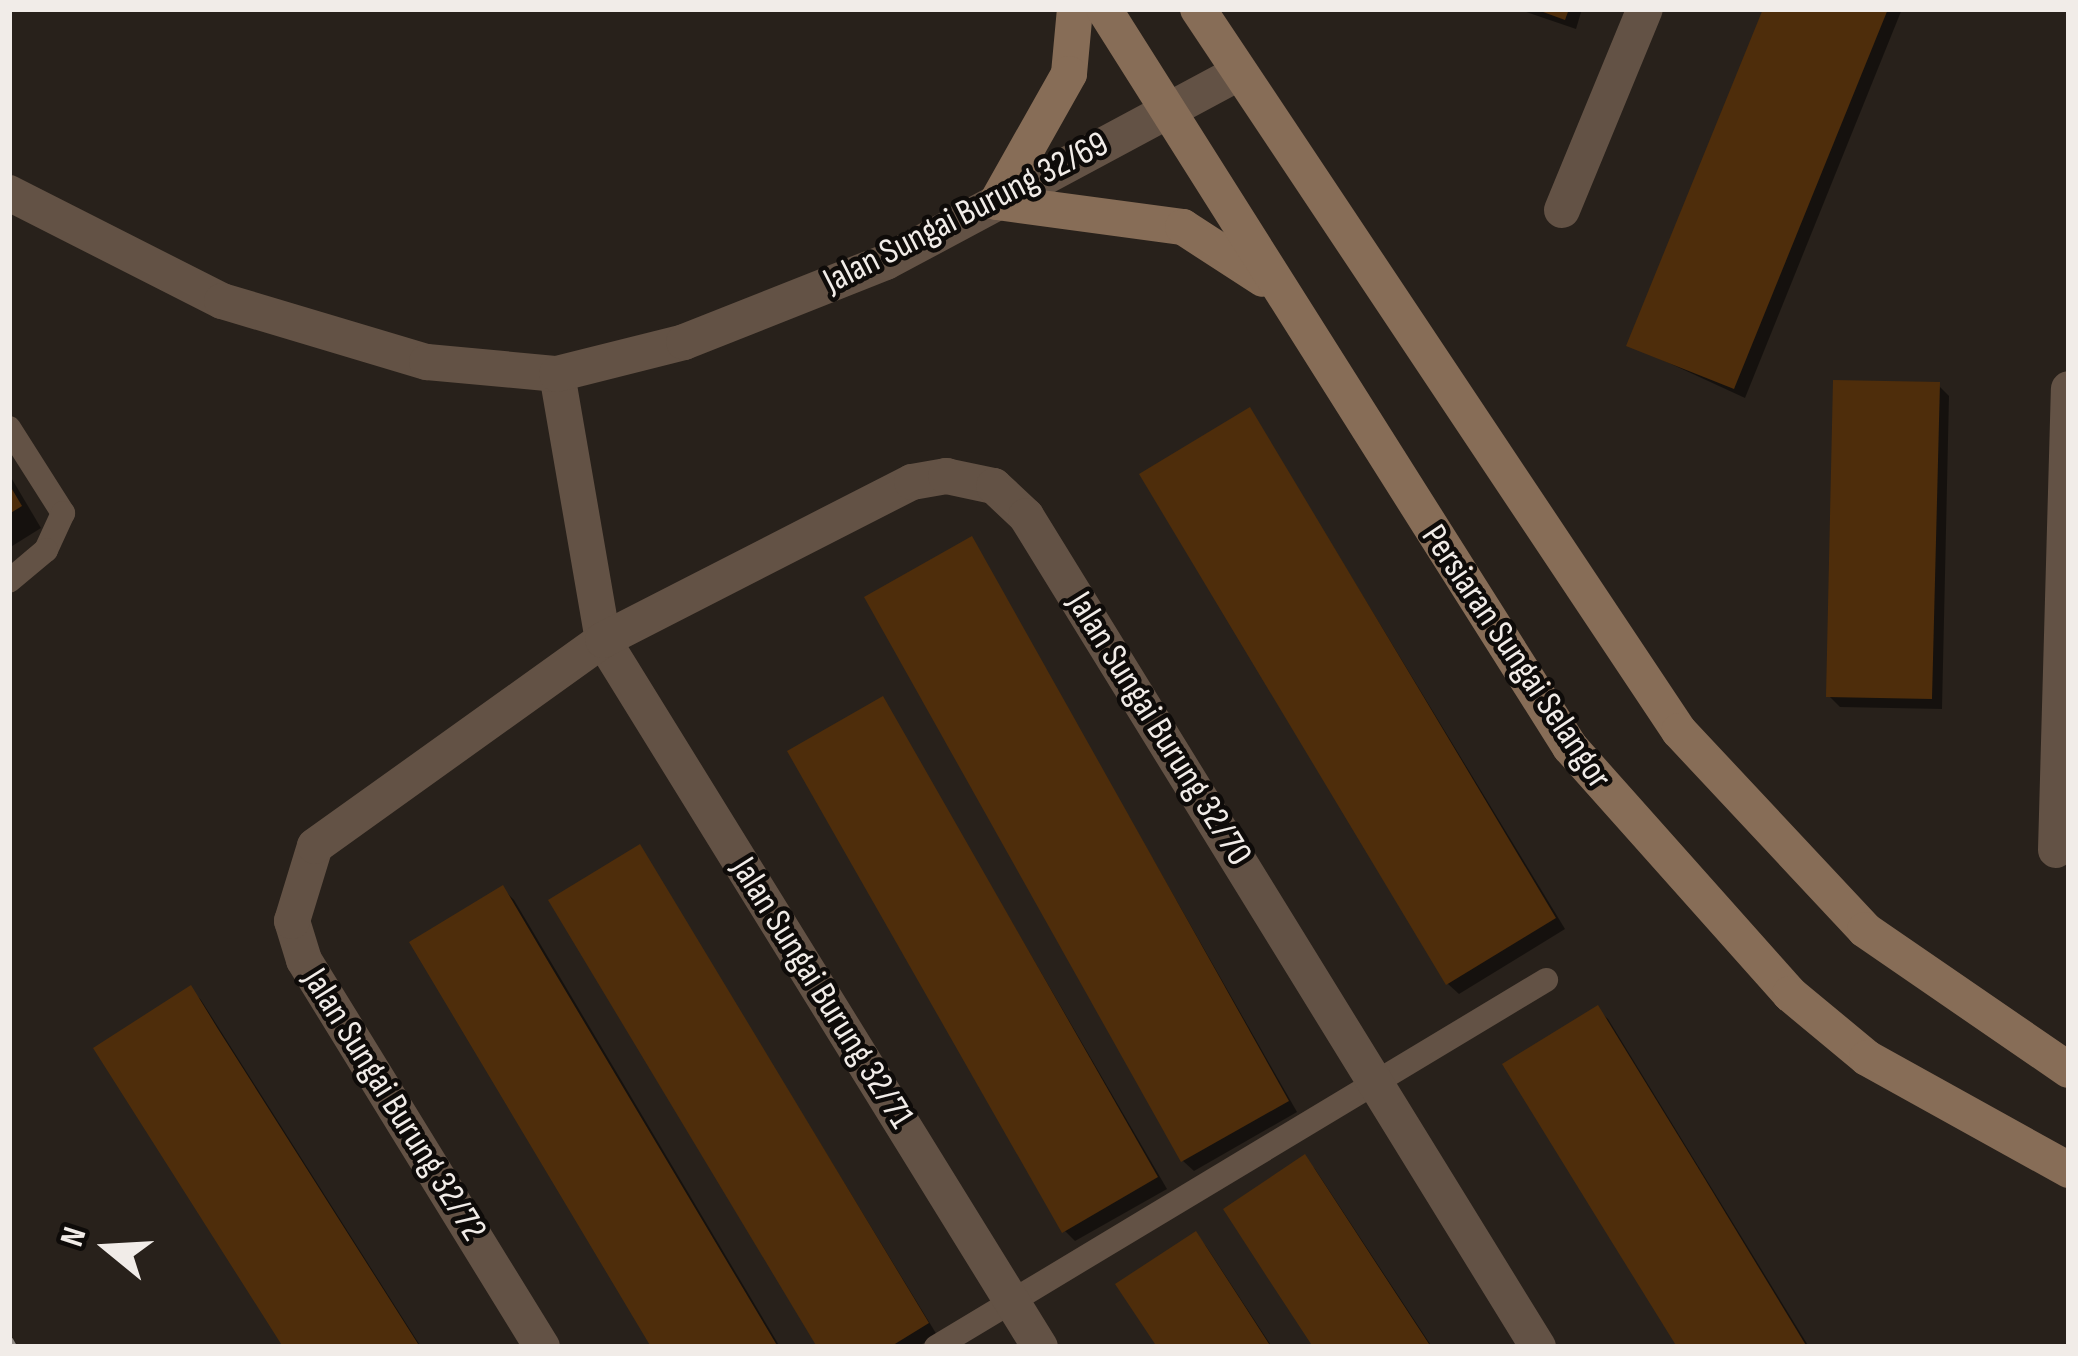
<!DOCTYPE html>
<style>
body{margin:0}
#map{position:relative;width:2078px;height:1356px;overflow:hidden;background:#28211b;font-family:"Sofia Sans Condensed",sans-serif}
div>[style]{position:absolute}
.shadow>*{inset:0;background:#0007}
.building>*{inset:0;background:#4e2d0b}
.path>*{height:8px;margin-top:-4px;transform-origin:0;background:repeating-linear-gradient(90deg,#8e8883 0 9px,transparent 0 18px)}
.service>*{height:24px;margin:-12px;padding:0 12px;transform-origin:12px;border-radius:12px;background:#635245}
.minor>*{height:36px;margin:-18px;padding:0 18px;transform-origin:18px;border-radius:18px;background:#635245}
.tertiary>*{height:36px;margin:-18px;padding:0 18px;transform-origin:18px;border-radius:18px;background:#635245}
.secondary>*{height:36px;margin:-18px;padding:0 18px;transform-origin:18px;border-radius:18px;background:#876d57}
span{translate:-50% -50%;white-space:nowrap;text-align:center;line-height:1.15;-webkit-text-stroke:9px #0e0b09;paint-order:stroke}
.street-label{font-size:36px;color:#f1ece8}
.frame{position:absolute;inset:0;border:12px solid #f1ece8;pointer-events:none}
.north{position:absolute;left:48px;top:1188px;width:120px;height:120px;-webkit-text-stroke:9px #0e0b09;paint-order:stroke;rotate:288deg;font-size:33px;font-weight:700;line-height:48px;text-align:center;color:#f1ece8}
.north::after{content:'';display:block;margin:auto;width:42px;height:54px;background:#f1ece8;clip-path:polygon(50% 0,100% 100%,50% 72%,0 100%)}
</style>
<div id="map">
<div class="shadow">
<i style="clip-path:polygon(1517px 9px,1582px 9px,1576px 29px)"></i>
<i style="clip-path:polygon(1767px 9px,1902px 9px,1745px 398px,1630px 345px)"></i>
<i style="clip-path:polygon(1938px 385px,1949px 396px,1942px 709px,1840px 707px,1829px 696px)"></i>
<i style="clip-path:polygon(1250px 410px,1565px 929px,1459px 994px,1448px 984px)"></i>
<i style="clip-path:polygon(9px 474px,41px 528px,9px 548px)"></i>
<i style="clip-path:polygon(971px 540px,1297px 1112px,1194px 1171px,1183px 1161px)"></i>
<i style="clip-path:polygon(882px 699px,1167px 1189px,1075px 1241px,1065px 1231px)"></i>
<i style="clip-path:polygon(640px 848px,937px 1335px,917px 1347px,820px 1347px)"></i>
<i style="clip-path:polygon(503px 889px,514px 900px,780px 1347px,655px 1347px)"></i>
<i style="clip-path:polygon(190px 989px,201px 1000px,421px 1347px,287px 1347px)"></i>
<i style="clip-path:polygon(1597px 1009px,1608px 1019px,1809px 1347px,1680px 1347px)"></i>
<i style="clip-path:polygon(1304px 1158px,1315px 1169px,1432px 1347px,1317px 1347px)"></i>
<i style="clip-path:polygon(1196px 1235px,1206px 1246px,1272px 1347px,1160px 1347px)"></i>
</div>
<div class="building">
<i style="clip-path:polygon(1535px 9px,1569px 9px,1565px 20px)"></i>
<i style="clip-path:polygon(1763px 9px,1888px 9px,1734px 389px,1626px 346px)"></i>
<i style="clip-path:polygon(1833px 380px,1940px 382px,1932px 699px,1826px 697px)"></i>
<i style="clip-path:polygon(1250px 407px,1556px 918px,1446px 985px,1139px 474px)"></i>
<i style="clip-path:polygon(9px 484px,22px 506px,9px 514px)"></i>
<i style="clip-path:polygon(972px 536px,1289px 1101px,1181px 1162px,864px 597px)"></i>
<i style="clip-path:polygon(883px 696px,1158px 1177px,1062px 1233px,787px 751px)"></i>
<i style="clip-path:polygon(640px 844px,929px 1323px,890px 1347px,817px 1347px,548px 900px)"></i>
<i style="clip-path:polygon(503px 885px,546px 958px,778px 1347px,651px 1347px,409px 942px)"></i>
<i style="clip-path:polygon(191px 985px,218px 1029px,420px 1347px,283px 1347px,93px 1048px)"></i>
<i style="clip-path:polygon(1598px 1005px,1700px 1171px,1807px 1347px,1677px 1347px,1605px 1231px,1502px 1064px)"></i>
<i style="clip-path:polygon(1305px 1154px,1374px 1260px,1431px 1347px,1313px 1347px,1269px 1280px,1223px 1209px)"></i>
<i style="clip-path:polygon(1196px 1231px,1242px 1302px,1271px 1347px,1157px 1347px,1115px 1284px)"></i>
</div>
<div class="path">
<i style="left:9px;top:1340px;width:8px;rotate:60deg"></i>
</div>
<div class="service">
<i style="left:9px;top:428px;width:101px;rotate:57.6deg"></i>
<i style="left:63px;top:513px;width:41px;rotate:114.7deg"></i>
<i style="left:46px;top:550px;width:48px;rotate:140deg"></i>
<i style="left:936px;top:1347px;width:712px;rotate:-31.03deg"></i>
</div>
<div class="minor">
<i style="left:1562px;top:210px;width:217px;rotate:-67.6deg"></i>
<i style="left:557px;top:374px;width:270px;rotate:80.2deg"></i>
<i style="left:603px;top:640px;width:831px;rotate:58.28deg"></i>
<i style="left:2056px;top:850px;width:461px;rotate:-88.4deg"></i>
<i style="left:542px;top:1347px;width:454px;rotate:-121.6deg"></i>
<i style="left:304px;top:960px;width:41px;rotate:-107.1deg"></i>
<i style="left:292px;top:921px;width:78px;rotate:-73deg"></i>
<i style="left:315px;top:846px;width:354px;rotate:-35.6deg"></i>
<i style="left:603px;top:640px;width:347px;rotate:-27.1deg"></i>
<i style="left:912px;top:482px;width:35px;rotate:-10deg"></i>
<i style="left:946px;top:476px;width:49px;rotate:11.8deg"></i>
<i style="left:994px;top:486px;width:44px;rotate:43.2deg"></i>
<i style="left:1026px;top:516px;width:976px;rotate:58.36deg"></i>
</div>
<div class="tertiary">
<i style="left:9px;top:193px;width:239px;rotate:26.9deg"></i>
<i style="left:222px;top:301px;width:214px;rotate:16.6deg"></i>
<i style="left:427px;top:362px;width:131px;rotate:5.3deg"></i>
<i style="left:557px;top:374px;width:131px;rotate:-14.1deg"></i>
<i style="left:684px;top:342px;width:217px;rotate:-21.6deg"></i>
<i style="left:886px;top:262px;width:400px;rotate:-28.2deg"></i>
</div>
<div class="secondary">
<i style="left:1075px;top:9px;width:65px;rotate:95.3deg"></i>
<i style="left:1069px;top:74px;width:147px;rotate:119.4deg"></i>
<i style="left:997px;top:202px;width:188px;rotate:7.7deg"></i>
<i style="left:1183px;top:227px;width:95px;rotate:33deg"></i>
<i style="left:1104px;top:9px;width:873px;rotate:57.73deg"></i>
<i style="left:1570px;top:747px;width:331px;rotate:48.3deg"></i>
<i style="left:1790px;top:994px;width:100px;rotate:39.7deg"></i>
<i style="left:1867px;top:1058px;width:231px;rotate:29deg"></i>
<i style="left:1198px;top:9px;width:868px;rotate:56.33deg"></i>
<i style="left:1679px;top:731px;width:272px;rotate:46.9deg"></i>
<i style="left:1865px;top:930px;width:247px;rotate:34.5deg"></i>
</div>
<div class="street-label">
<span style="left:966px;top:213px;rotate:-27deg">Jalan Sungai Burung 32/69</span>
<span style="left:1516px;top:657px;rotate:56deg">Persiaran Sungai Selangor</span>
<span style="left:1159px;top:729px;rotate:58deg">Jalan Sungai Burung 32/70</span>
<span style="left:822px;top:993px;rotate:58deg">Jalan Sungai Burung 32/71</span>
<span style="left:394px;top:1105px;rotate:58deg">Jalan Sungai Burung 32/72</span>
</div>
<div class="frame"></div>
<div class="north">N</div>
</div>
